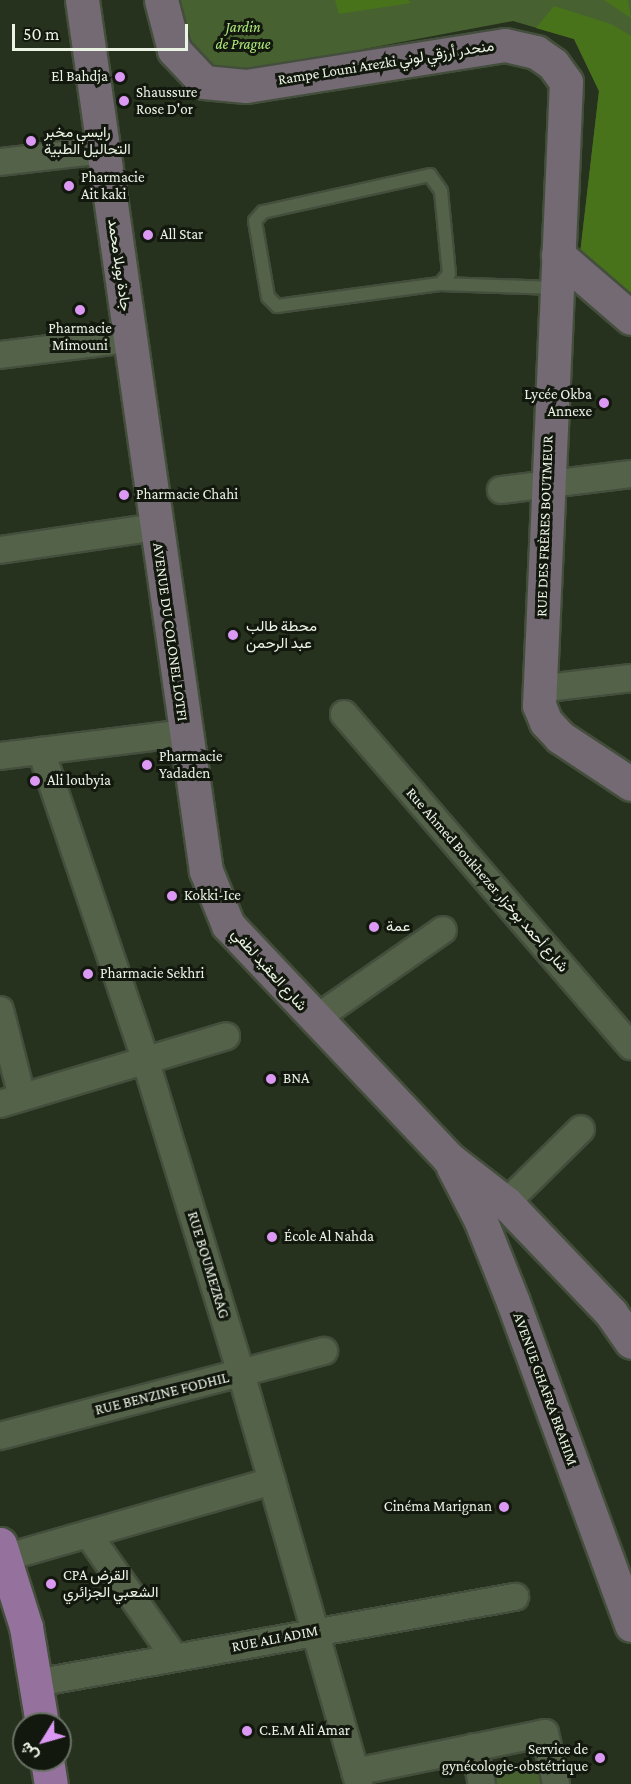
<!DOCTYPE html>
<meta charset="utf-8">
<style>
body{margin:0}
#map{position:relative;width:631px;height:1784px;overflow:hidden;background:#26321d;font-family:"Crimson Pro",Vazirmatn,serif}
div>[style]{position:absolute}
.green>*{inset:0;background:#476131}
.forest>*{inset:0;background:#49731b}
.roads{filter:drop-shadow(2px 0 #444e3c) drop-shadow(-2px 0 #444e3c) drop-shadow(0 2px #444e3c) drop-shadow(0 -2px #444e3c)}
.lane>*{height:12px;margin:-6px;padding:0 6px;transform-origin:6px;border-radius:6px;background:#55624a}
.street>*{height:26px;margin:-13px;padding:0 13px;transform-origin:13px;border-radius:13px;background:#55624a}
.secondary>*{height:33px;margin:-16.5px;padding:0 16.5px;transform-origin:16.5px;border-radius:16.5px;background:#746a73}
.primary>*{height:33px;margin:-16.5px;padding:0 16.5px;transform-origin:16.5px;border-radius:16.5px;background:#94729d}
.dots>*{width:16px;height:16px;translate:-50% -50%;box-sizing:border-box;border:3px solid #13180e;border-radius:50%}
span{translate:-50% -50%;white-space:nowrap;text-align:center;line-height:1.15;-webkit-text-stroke:6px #13180e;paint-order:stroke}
.park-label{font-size:15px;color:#b0eb7c;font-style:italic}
.street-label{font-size:15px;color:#ebf3e5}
.poi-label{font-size:15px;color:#ebf3e5}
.right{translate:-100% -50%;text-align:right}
.left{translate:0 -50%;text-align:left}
.north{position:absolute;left:12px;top:1712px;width:60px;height:60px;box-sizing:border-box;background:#13180e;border:2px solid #697064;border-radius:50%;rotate:233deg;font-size:16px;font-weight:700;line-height:24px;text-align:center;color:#ebf3e5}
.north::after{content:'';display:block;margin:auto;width:21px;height:27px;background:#dc99f4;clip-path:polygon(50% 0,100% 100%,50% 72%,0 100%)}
.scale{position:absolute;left:12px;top:24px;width:176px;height:27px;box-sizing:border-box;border:3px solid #ebf3e5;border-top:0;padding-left:8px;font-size:18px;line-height:21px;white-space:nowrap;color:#ebf3e5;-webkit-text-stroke:4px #13180e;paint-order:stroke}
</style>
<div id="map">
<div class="green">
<i style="clip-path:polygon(180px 0,631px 0,631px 298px,580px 254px,599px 91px,574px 39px,513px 21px,231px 74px,206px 61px,188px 42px)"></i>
<i style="clip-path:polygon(546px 1765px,550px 1784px,488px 1784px,487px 1777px)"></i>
</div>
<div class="forest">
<i style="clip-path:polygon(335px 0,408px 0,411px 3px,339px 14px)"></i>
<i style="clip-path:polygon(604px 0,628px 0,631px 18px)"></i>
<i style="clip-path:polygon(554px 6px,611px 24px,631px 36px,631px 298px,580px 254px,599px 91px,574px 39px,536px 28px)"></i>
</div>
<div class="roads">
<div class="lane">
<i style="left:440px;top:284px;width:13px;rotate:-48deg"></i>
<i style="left:449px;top:274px;width:83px;rotate:-95.5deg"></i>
<i style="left:441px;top:191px;width:19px;rotate:-125deg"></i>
<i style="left:430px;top:175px;width:171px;rotate:167.5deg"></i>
<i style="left:263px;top:212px;width:12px;rotate:132deg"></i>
<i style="left:255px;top:221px;width:77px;rotate:80.3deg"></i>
<i style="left:268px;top:297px;width:13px;rotate:45deg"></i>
<i style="left:277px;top:306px;width:164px;rotate:-7.7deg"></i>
<i style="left:440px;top:284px;width:116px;rotate:2deg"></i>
</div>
<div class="street">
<i style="left:0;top:162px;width:104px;rotate:-6.6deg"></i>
<i style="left:0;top:355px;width:130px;rotate:-7.1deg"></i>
<i style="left:501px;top:490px;width:131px;rotate:-7deg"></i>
<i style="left:0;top:550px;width:145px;rotate:-8.4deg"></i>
<i style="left:143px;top:529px;width:13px;rotate:9deg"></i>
<i style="left:538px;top:689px;width:94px;rotate:-6.7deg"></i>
<i style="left:344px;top:714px;width:439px;rotate:49.2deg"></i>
<i style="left:41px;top:751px;width:325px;rotate:71.3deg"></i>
<i style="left:145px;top:1059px;width:328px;rotate:73deg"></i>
<i style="left:241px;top:1373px;width:428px;rotate:74deg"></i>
<i style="left:0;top:756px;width:185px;rotate:-7.1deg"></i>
<i style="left:0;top:1010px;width:90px;rotate:75.8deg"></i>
<i style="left:314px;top:1020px;width:157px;rotate:-34.9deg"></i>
<i style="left:0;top:1104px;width:236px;rotate:-16.7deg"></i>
<i style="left:506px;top:1203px;width:105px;rotate:-44.6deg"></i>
<i style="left:0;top:1436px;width:335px;rotate:-14.7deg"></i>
<i style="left:88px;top:1534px;width:151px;rotate:54.9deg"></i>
<i style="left:4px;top:1558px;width:279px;rotate:-16deg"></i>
<i style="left:36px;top:1683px;width:487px;rotate:-10.2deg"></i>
<i style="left:474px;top:1747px;width:38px;rotate:78deg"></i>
<i style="left:355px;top:1772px;width:194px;rotate:-11.6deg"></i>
<i style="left:545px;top:1733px;width:52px;rotate:77.8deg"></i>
</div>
<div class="secondary">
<i style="left:82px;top:0;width:880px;rotate:81.9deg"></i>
<i style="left:206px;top:871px;width:58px;rotate:67.8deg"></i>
<i style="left:228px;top:925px;width:320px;rotate:46.6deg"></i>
<i style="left:448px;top:1158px;width:73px;rotate:37.8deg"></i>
<i style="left:506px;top:1203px;width:152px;rotate:46.3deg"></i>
<i style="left:611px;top:1313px;width:35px;rotate:55deg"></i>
<i style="left:161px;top:0;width:52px;rotate:75.4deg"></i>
<i style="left:174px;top:50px;width:44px;rotate:46.8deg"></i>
<i style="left:204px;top:82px;width:42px;rotate:5.4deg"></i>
<i style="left:246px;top:86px;width:262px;rotate:-9deg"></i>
<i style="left:505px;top:45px;width:32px;rotate:13deg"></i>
<i style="left:536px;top:52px;width:21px;rotate:35deg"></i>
<i style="left:553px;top:64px;width:22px;rotate:54deg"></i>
<i style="left:566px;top:82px;width:624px;rotate:92.48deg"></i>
<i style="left:539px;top:705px;width:18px;rotate:68deg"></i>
<i style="left:546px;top:722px;width:21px;rotate:47deg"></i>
<i style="left:560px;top:737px;width:85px;rotate:33.5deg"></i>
<i style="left:558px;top:255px;width:96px;rotate:40.8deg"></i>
<i style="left:453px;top:1167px;width:59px;rotate:62.6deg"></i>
<i style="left:480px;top:1219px;width:89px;rotate:68.3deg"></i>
<i style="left:513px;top:1302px;width:344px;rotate:69.9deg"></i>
</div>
<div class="primary">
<i style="left:0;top:1544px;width:87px;rotate:72.6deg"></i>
<i style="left:26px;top:1627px;width:98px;rotate:80.6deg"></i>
<i style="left:47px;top:1760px;width:24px;rotate:81deg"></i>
</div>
</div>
<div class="dots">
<i style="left:120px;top:77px;background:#dc99f4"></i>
<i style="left:124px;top:101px;background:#dc99f4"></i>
<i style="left:31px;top:141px;background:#dc99f4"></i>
<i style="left:69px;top:186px;background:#dc99f4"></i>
<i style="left:148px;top:235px;background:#dc99f4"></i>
<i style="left:80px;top:310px;background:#dc99f4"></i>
<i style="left:604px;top:403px;background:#dc99f4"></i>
<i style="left:124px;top:495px;background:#dc99f4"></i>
<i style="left:233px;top:635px;background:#dc99f4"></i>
<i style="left:147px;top:765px;background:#dc99f4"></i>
<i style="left:35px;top:781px;background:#dc99f4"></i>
<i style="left:172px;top:896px;background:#dc99f4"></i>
<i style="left:374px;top:927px;background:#dc99f4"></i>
<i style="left:88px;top:974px;background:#dc99f4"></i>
<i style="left:271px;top:1079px;background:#dc99f4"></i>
<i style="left:272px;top:1237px;background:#dc99f4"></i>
<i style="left:504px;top:1507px;background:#dc99f4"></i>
<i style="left:51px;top:1584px;background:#dc99f4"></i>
<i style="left:247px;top:1731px;background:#dc99f4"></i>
<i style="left:600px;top:1758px;background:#dc99f4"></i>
</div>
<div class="park-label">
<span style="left:243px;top:36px">Jardin<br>de Prague</span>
</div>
<div class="street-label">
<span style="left:386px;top:63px;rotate:-9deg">Rampe Louni Arezki منحدر أرزقي لوني</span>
<span style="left:119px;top:265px;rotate:82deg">جادة بوبلا محمد</span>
<span style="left:545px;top:526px;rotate:-88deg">RUE DES FRÈRES BOUTMEUR</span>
<span style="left:170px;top:632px;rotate:82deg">AVENUE DU COLONEL LOTFI</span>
<span style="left:487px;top:880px;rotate:49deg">Rue Ahmed Boukhezer شارع أحمد بوخزار</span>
<span style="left:269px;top:970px;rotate:48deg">شارع العقيد لطفي</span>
<span style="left:208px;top:1265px;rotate:73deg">RUE BOUMEZRAG</span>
<span style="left:545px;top:1389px;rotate:70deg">AVENUE GHAFRA BRAHIM</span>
<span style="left:162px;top:1394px;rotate:-14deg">RUE BENZINE FODHIL</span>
<span style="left:275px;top:1639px;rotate:-11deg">RUE ALI ADIM</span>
</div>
<div class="poi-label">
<span class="right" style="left:108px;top:77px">El Bahdja</span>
<span class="left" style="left:136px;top:101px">Shaussure<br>Rose D'or</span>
<span class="left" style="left:44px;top:141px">رايسي مخبر<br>التحاليل الطبية</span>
<span class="left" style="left:81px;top:186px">Pharmacie<br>Ait kaki</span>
<span class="left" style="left:160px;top:235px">All Star</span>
<span style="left:80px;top:337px">Pharmacie<br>Mimouni</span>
<span class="right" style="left:592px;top:403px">Lycée Okba<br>Annexe</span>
<span class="left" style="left:136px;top:495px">Pharmacie Chahi</span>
<span class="left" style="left:246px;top:635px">محطة طالب<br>عبد الرحمن</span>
<span class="left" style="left:159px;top:765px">Pharmacie<br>Yadaden</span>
<span class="left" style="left:47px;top:781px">Ali loubyia</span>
<span class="left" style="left:184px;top:896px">Kokki-Ice</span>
<span class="left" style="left:386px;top:927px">عمة</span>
<span class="left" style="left:100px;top:974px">Pharmacie Sekhri</span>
<span class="left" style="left:283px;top:1079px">BNA</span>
<span class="left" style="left:284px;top:1237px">École Al Nahda</span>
<span class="right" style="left:492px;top:1507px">Cinéma Marignan</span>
<span class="left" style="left:63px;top:1584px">CPA القرض<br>الشعبي الجزائري</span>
<span class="left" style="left:259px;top:1731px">C.E.M Ali Amar</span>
<span class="right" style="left:588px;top:1758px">Service de<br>gynécologie-obstétrique</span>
</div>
<div class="north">ش</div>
<div class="scale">50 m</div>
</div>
